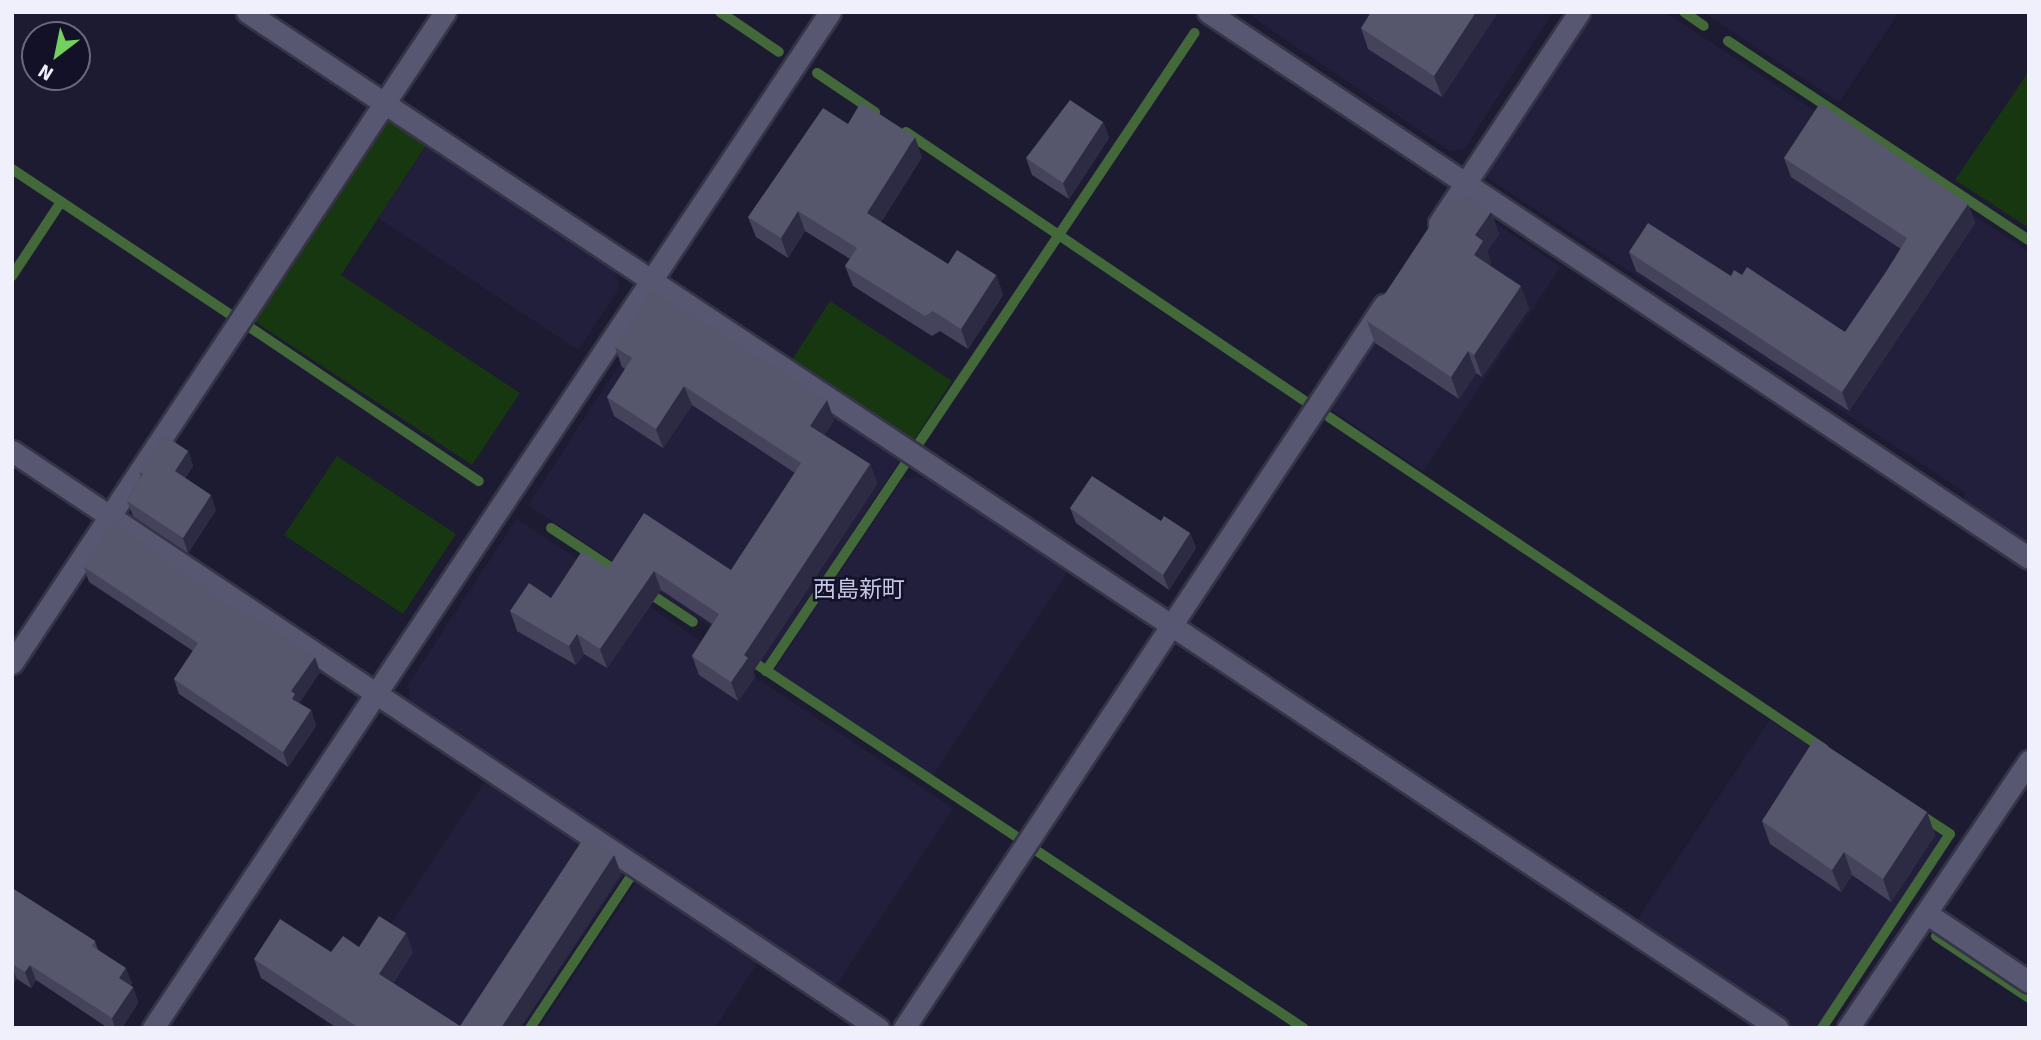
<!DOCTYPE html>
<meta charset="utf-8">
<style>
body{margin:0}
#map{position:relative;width:2041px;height:1040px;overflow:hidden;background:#1c1b31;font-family:Signika,"Noto Sans JP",sans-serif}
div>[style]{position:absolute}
.built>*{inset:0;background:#211f3c}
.green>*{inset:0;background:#16370f}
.stream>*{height:10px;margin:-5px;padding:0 5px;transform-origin:5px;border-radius:5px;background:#43693b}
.roads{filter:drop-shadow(2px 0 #363447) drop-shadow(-2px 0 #363447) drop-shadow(0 2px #363447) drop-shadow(0 -2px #363447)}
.street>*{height:21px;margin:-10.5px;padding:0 10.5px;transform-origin:10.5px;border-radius:10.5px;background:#575772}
.secondary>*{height:21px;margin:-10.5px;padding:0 10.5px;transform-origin:10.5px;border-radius:10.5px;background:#575772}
.wall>*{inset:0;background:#44435b}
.shaded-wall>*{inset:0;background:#2c2b43}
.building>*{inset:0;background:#56566d}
span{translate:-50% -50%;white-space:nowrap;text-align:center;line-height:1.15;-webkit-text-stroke:5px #131127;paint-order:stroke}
.quarter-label{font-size:23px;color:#c6c7e6}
.frame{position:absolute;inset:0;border:14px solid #f0f0fd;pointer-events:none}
.north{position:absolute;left:21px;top:21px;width:70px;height:70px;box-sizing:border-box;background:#131127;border:2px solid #6b6a7d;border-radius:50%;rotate:212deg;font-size:19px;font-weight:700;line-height:28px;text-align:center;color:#f0f0fd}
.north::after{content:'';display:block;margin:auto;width:24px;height:32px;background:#72d25d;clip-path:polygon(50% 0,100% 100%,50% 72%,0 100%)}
</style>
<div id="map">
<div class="built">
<i style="clip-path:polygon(1245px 12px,1553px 12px,1465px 148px,1450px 151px)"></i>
<i style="clip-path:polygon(1593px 12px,1665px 12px,2029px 252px,2029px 543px,1963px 499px,1966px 493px,1485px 176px)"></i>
<i style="clip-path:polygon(1703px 12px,1899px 12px,1839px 102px)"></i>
<i style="clip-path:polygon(426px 145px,616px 271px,619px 289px,578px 350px,378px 218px)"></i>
<i style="clip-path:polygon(1481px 213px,1561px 267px,1423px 471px,1329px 408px,1459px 214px)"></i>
<i style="clip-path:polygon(666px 303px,900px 460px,765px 664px,528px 505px,656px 308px)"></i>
<i style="clip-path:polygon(904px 477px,927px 478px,1069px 570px,933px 775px,774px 670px)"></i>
<i style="clip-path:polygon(517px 519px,953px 808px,836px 986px,410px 700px,408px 684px)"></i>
<i style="clip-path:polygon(1770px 720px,1944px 835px,1817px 1028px,1792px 1028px,1635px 923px)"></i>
<i style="clip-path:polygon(486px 780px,625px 873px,522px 1028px,322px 1028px)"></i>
<i style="clip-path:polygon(637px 881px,759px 961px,715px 1028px,539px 1028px)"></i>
</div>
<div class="green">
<i style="clip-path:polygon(2029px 71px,2029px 228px,1955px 180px)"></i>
<i style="clip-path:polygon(390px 121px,426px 145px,341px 275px,520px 393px,472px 465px,251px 319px,378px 126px)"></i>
<i style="clip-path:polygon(830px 301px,952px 381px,914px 440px,791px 361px)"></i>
<i style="clip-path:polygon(337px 456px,456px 534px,403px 614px,284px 535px)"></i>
</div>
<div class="stream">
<i style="left:720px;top:12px;width:71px;rotate:34.1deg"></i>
<i style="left:1684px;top:12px;width:24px;rotate:35deg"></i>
<i style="left:1728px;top:41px;width:361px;rotate:33.5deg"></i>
<i style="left:817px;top:73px;width:70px;rotate:33.9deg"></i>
<i style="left:906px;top:132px;width:480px;rotate:34deg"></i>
<i style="left:12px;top:169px;width:260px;rotate:33.7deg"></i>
<i style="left:12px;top:276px;width:89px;rotate:-56.5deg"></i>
<i style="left:248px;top:326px;width:278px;rotate:33.9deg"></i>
<i style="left:1329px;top:417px;width:596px;rotate:33.85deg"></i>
<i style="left:919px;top:443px;width:494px;rotate:-56.1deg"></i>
<i style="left:551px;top:528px;width:84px;rotate:33.3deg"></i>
<i style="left:646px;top:591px;width:56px;rotate:33.4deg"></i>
<i style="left:746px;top:657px;width:323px;rotate:33.6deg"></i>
<i style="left:766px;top:671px;width:249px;rotate:-56.1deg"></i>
<i style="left:1037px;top:851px;width:320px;rotate:33.6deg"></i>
<i style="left:1936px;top:936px;width:112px;rotate:33.7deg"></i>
<i style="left:530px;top:1028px;width:179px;rotate:-56.4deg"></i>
<i style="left:1822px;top:1028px;width:232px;rotate:-56.6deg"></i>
<i style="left:1950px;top:834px;width:38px;rotate:-147deg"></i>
</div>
<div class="roads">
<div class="street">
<i style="left:247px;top:12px;width:1837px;rotate:33.57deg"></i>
<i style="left:1208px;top:12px;width:986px;rotate:33.63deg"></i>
<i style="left:1439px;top:223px;width:253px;rotate:-56.4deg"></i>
<i style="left:12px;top:451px;width:1041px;rotate:33.67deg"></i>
<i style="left:12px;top:663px;width:782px;rotate:-56.37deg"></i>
<i style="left:1926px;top:913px;width:124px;rotate:33.8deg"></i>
<i style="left:904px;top:1028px;width:868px;rotate:-56.42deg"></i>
<i style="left:1848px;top:1028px;width:323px;rotate:-55.9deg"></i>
</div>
<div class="secondary">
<i style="left:153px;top:1028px;width:1221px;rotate:-56.32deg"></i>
</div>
</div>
<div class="wall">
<i style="clip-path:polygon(1498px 12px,1442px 97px,1368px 49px,1361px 28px)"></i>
<i style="clip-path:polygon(1103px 122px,1109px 138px,1069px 199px,1032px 175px,1026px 158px)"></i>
<i style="clip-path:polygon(848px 124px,922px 157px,881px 222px,948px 264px,996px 275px,1003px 295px,968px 349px,940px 331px,932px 336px,853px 286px,845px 266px,850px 259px,805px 231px,788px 258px,756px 237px,748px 217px)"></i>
<i style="clip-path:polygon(1784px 158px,1968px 204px,1975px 223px,1849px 411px,1636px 271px,1629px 252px,1731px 276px,1742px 275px,1845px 332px,1886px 272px,1901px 249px,1791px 177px)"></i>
<i style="clip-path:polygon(1459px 204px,1491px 212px,1499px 234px,1487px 251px,1491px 263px,1490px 265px,1529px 308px,1482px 377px,1476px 373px,1459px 399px,1375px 343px,1367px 321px)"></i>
<i style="clip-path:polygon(615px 347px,834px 420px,824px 435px,870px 464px,877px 484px,753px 672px,755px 677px,738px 701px,699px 675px,692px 656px,712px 624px,661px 590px,607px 668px,584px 654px,576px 665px,517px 631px,510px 611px,551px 598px,608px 568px,731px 570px,795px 473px,692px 405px,663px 448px,614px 416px,607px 397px,625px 369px,622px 367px)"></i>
<i style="clip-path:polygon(188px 451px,193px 466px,185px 478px,216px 510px,188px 553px,133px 516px,127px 501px,141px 477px,139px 472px)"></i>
<i style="clip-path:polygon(1070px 508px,1161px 521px,1190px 533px,1196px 548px,1169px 590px,1076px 523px)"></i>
<i style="clip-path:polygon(84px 567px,320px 672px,299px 703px,311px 710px,316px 726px,288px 767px,179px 694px,174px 679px,193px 651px,89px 582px)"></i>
<i style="clip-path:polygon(1927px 812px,1935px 835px,1891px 902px,1852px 875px,1841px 892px,1770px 844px,1762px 821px)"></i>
<i style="clip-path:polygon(614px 855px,621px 874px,520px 1028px,337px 1028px,261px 978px,254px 959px,331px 952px,359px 947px,413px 952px,393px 983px,460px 1026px)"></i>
<i style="clip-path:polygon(12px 888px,95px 941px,98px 950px,132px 983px,130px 986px,133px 987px,138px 1003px,122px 1028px,108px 1028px,36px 980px,31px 988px,17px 979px,12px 985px)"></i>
</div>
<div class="shaded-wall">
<i style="clip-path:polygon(1476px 12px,1498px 12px,1442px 97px,1434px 76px)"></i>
<i style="clip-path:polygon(1103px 122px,1109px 138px,1069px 199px,1063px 183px)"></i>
<i style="clip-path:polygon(915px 137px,922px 157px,874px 233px,867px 213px)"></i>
<i style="clip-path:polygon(1968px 204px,1975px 223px,1849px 411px,1842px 392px)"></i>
<i style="clip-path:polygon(798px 211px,805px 231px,788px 258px,781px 238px)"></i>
<i style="clip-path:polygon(1491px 212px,1499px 234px,1487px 251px,1491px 263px,1482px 277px,1474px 255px,1475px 235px)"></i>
<i style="clip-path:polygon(996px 275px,1003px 295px,968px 349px,961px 329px)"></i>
<i style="clip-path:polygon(1521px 286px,1529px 308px,1482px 377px,1474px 355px)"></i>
<i style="clip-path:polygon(1468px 351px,1476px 373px,1459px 399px,1451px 377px)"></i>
<i style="clip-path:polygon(684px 386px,692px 405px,663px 448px,656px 429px)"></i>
<i style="clip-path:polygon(827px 400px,834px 420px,817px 445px,810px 426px)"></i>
<i style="clip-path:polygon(188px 451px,193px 466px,180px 486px,175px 471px)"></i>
<i style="clip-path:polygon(870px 464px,877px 484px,753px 672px,755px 677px,738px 701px,731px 682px,744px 655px)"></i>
<i style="clip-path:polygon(211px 495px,216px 510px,188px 553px,183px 538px)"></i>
<i style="clip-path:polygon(1190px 533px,1196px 548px,1169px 590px,1163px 575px)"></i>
<i style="clip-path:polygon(654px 571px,661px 590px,607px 668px,600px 649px)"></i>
<i style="clip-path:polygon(577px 634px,584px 654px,576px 665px,569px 646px)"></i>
<i style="clip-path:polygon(315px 657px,320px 672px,299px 704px,292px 699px,291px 691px)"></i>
<i style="clip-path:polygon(311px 710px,316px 726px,288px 767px,283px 752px)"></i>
<i style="clip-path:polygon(1927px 812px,1935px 835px,1891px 902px,1883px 879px)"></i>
<i style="clip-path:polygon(1844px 852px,1852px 875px,1841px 892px,1832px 870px)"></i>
<i style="clip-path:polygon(614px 855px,621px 874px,520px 1028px,501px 1028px)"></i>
<i style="clip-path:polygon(406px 933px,413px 952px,386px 993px,379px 974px)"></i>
<i style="clip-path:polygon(30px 965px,36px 980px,31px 988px,25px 972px)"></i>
<i style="clip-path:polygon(12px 967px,17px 979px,12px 985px)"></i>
<i style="clip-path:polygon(126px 968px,132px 983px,125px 994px,119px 978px)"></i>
<i style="clip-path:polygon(133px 987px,138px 1003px,122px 1028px,115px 1028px,112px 1018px)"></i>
</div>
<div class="building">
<i style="clip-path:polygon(1371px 12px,1476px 12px,1434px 76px,1361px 28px)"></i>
<i style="clip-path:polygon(1070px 100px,1103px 122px,1063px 183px,1026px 158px)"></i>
<i style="clip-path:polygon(861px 102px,915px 137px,867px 213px,948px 264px,957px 250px,996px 275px,961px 329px,933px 311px,925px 316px,845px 266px,857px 248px,798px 211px,781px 238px,748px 217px,823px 108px,848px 124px)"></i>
<i style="clip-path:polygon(1820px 103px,1968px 204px,1842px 392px,1629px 252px,1648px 223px,1731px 276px,1734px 270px,1742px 275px,1747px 267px,1845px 332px,1886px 272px,1907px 238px,1784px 158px)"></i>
<i style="clip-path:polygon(1466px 195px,1491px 212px,1475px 235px,1483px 241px,1474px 255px,1521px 286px,1474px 355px,1468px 351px,1451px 377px,1367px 321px,1449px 197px,1459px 204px)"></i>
<i style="clip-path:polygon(652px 291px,827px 400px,810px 426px,870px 464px,744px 655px,748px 658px,731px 682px,692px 656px,719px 614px,654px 571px,600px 649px,577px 634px,569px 646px,510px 611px,529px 583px,551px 598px,582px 551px,608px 568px,644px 513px,731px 570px,801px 463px,684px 386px,656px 429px,607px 397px,632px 358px,615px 347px)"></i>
<i style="clip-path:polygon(164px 435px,188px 451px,175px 471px,211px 495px,183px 538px,127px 501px,143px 474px,139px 472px)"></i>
<i style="clip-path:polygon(1092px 476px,1161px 521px,1164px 516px,1190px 533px,1163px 575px,1070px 508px)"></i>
<i style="clip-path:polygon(113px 522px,251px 622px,254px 617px,315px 657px,291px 691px,295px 694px,292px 699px,311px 710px,283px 752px,174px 679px,198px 643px,84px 567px)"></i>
<i style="clip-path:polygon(1815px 738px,1927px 812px,1883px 879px,1844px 852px,1832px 870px,1762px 821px)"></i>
<i style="clip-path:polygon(585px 836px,614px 855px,501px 1028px,359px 1028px,254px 959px,280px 919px,331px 952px,343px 936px,359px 947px,379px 916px,406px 933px,379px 974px,460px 1026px)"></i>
<i style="clip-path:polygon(12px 888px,95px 941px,92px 946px,126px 968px,119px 978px,133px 987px,112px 1018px,30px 965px,25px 972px,12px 964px)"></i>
</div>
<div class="quarter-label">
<span style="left:859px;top:590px">西島新町</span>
</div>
<div class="frame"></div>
<div class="north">N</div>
</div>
